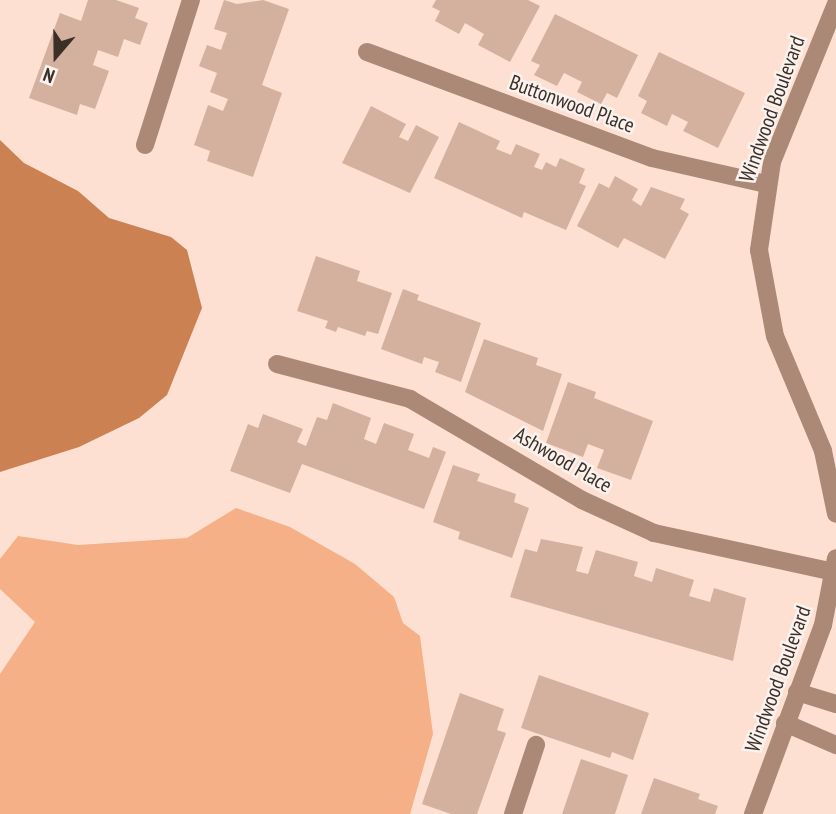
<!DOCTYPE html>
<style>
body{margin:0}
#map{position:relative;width:836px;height:814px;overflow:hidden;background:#fde0d1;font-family:"PT Sans Narrow",sans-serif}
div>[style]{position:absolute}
.green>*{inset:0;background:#f5b087}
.water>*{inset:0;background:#cc8153}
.building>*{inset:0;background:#d3b19e}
.minor>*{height:18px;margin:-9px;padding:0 9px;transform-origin:9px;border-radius:9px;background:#ab8976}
span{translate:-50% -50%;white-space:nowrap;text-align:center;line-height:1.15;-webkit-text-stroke:5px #faf2ee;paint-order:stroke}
.street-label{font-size:21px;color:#3c2f27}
.north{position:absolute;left:21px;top:21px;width:70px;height:70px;-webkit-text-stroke:5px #faf2ee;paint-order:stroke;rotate:200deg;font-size:19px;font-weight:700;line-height:28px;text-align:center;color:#3c2f27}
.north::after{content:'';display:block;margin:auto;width:24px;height:32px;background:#3c2f27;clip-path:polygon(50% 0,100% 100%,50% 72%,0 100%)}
</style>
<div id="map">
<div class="green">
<i style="clip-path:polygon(236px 508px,290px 527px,355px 564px,394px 597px,403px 623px,420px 636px,433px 734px,410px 814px,0 814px,0 674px,35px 622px,0 589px,0 559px,18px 536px,78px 545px,187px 538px)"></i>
</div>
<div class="water">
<i style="clip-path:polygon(0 140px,24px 163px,78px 191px,109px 218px,171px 237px,187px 250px,202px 308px,167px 395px,139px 418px,79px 447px,0 472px)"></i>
</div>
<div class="building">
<i style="clip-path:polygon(88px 0,116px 0,139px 8px,135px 18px,148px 23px,140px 45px,124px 39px,118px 57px,98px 50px,93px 65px,109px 71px,95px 109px,80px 104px,77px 115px,29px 98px,60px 13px,81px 21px)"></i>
<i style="clip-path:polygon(224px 0,237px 4px,263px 0,289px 9px,262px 85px,282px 93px,253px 177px,207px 161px,210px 151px,194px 145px,208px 105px,223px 111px,228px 99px,210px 92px,217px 73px,199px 66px,207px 45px,221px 50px,227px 33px,214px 29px)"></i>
<i style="clip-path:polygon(436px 0,528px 0,540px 6px,510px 62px,478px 45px,484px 34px,465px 23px,459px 34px,435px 21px,440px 11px,432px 7px)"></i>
<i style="clip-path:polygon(555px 14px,638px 55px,617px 98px,607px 93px,601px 104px,577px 92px,582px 82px,564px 73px,557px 86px,534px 75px,540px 65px,531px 61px)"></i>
<i style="clip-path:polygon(659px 52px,745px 93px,718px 148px,683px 131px,688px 122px,672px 114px,667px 126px,641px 113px,647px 101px,638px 96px)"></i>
<i style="clip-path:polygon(371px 106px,406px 124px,399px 137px,408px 141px,416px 125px,439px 137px,410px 193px,342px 163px)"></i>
<i style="clip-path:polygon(459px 122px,500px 141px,496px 149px,511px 155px,516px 144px,540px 154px,534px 167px,542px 170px,546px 162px,556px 167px,560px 158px,585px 169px,579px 183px,586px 186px,566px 230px,524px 212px,522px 218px,434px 178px)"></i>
<i style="clip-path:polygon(615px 176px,638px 189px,632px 200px,641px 206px,651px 187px,685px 199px,680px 209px,689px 214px,665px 259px,624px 238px,618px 248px,577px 226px,599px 183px,609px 188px)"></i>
<i style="clip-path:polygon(316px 256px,360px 271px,357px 281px,392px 293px,378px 334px,367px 331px,365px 336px,338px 327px,336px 332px,325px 328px,328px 321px,297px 311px)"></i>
<i style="clip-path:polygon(403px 289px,419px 295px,417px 300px,481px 323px,461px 382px,435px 372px,439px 362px,424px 357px,422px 364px,381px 349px)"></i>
<i style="clip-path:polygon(484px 339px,538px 358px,536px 365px,562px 374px,543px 431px,465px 392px)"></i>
<i style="clip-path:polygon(568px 382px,596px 392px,594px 398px,653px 421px,631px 480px,597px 468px,604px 450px,588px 444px,583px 457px,546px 443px)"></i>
<i style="clip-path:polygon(333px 403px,371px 418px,364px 439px,376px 444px,384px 423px,414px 434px,408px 450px,429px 458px,433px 447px,446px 452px,424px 509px,302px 464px,290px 493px,230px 471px,248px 424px,258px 428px,263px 414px,303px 429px,297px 442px,306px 446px,317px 417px,327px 420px)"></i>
<i style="clip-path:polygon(453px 465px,480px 474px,477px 481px,516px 494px,514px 502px,529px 508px,512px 558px,458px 539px,460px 532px,433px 522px)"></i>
<i style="clip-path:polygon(541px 539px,583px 547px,576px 571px,588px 574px,596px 550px,638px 562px,634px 576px,652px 582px,656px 568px,694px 580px,689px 596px,710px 602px,714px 588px,746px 598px,733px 661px,510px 597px,525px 549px,537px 552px)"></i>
<i style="clip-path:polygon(539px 675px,649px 713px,633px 760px,612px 752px,610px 758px,521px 728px)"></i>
<i style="clip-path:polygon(460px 693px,504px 709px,497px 730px,506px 733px,477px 814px,451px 814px,422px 804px)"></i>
<i style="clip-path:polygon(581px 759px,628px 775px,615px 814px,562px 814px)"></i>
<i style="clip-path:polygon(654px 778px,700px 794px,698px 799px,718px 806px,715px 814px,641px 814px)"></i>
</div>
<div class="minor">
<i style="left:836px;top:4px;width:170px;rotate:112.1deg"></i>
<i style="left:772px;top:162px;width:89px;rotate:98.4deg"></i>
<i style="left:759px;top:250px;width:87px;rotate:79.5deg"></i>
<i style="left:775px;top:336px;width:125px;rotate:67.3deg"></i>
<i style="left:823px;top:451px;width:64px;rotate:78.3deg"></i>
<i style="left:367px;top:52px;width:304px;rotate:20.4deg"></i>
<i style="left:652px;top:158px;width:117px;rotate:12.8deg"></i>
<i style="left:145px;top:145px;width:152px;rotate:-72.4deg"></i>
<i style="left:277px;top:364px;width:138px;rotate:14.7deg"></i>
<i style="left:410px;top:399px;width:199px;rotate:30.4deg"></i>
<i style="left:582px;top:500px;width:79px;rotate:24.6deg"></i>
<i style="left:654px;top:533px;width:185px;rotate:12.2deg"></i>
<i style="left:797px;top:692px;width:41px;rotate:17.1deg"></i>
<i style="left:785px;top:723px;width:56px;rotate:23.3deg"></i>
<i style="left:513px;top:814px;width:73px;rotate:-71.6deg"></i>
<i style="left:753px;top:814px;width:202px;rotate:-69.7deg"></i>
<i style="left:823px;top:625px;width:68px;rotate:-79deg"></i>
</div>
<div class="street-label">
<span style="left:572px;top:104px;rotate:20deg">Buttonwood Place</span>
<span style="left:772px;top:109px;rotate:-70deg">Windwood Boulevard</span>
<span style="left:563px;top:460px;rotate:30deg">Ashwood Place</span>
<span style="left:778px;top:679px;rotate:-70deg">Windwood Boulevard</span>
</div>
<div class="north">N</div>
</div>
